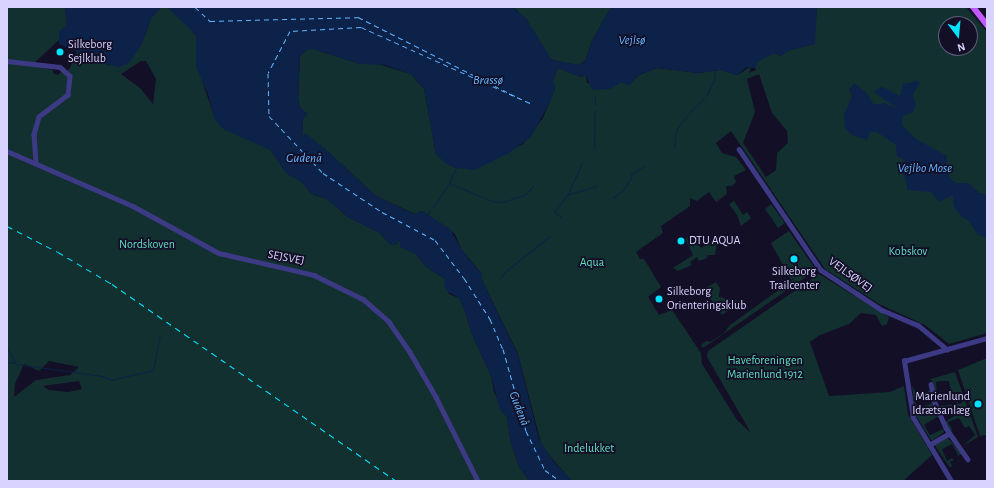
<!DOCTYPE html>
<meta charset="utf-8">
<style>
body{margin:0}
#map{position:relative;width:994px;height:488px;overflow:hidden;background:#130f26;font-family:"Alegreya Sans",sans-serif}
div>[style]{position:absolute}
.green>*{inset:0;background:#12302f}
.water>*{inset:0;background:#0c2248}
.stream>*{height:1px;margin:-0.5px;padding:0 0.5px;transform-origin:0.5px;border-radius:0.5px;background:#0c2248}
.ferry>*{height:1px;margin-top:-0.5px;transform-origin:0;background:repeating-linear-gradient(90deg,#62b6ff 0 5px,transparent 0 9px)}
.minor>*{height:4.5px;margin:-2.25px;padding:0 2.25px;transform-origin:2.25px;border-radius:2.25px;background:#3d3a85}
.major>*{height:6px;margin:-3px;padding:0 3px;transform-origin:3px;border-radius:3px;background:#c25bff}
.rail>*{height:1px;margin-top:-0.5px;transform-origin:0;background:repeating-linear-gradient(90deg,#00e5ff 0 6px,transparent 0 11px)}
.dots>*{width:11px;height:11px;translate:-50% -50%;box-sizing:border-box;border:2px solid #130f26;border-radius:50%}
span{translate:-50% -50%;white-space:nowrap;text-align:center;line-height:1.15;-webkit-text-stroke:3.5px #130f26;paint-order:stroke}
.poi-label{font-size:12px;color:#d9d4ff}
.left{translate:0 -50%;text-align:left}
.right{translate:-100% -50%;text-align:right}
.park-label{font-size:12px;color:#5fe0c0}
.street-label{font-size:12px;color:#d9d4ff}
.water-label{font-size:13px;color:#62b6ff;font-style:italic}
.frame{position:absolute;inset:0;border:8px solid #d9d4ff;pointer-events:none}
.north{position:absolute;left:938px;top:16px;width:40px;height:40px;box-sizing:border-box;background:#130f26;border:1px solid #625e7d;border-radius:50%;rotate:164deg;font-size:11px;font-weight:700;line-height:16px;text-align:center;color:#d9d4ff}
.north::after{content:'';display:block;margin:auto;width:14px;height:18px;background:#00e5ff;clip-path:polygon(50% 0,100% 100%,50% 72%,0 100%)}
</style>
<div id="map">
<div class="green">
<i style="clip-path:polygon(evenodd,9px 7px,65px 7px,67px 24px,65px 29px,60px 31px,60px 39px,31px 66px,53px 70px,53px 73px,58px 75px,61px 72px,65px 73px,70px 68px,77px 52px,108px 65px,145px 36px,151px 18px,162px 7px,167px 7px,189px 26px,197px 37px,196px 62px,213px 113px,219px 124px,225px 130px,263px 136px,286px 173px,302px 182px,314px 195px,327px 199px,348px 217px,380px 233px,390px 244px,395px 245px,400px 240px,416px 254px,425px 266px,445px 279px,449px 294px,459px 298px,465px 311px,471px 332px,491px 376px,494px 392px,507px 417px,511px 443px,519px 467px,529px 481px,7px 481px,7px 8px,9px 7px,141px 61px,146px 61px,156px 79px,153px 104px,140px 88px,121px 74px,141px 61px,9px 7px,49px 361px,79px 367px,70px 375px,36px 380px,14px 397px,15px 384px,24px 364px,39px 371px,49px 361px,9px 7px,79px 381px,82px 389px,68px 392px,49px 390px,43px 386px,79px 381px)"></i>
<i style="clip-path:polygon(512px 7px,611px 7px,592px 41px,585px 61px,578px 65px,552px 60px,517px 10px)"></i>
<i style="clip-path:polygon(evenodd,817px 7px,966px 7px,987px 32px,987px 333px,949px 344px,925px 325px,879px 304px,825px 269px,731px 131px,716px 143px,722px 153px,736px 157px,746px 170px,734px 176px,736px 182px,732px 186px,726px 186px,727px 194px,716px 202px,709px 192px,697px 201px,690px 198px,690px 206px,661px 226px,663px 233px,636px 252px,640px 259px,644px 259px,661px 287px,648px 297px,659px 315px,672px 310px,701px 353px,702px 364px,737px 420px,751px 433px,707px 357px,708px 351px,819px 274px,889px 317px,887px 324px,882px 326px,876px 315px,861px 313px,849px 324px,820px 335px,810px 342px,829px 396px,890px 392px,904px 386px,908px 414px,932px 455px,903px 481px,571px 480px,542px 447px,518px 354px,482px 280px,482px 274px,461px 249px,455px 234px,422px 211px,415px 214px,376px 196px,324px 148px,302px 135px,303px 119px,307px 114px,300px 107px,298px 98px,300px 56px,308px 49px,313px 49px,360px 64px,378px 64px,411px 74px,424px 89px,436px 154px,454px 167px,475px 169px,523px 144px,543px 118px,555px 88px,553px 81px,558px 68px,581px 77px,586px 75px,587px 83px,612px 85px,622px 82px,629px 85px,639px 75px,657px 68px,698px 73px,720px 70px,738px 75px,751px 66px,749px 73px,756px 70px,754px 66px,758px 62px,773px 53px,781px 56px,787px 51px,814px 44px,817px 7px,946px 24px,970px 24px,970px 48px,946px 48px,946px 24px,817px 7px,759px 74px,772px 113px,787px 131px,788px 143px,777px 153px,776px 170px,766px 177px,743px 143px,755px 112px,747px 79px,759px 74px)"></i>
<i style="clip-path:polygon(734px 201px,743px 215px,747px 212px,751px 218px,741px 226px,737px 215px,729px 204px)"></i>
<i style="clip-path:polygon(771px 204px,785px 223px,778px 228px,765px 209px)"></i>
<i style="clip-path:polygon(789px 231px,816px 270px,703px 348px,701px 345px,706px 341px,710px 342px,724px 333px,730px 325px,802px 273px,791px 280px,771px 243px)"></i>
<i style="clip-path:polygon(689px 236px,687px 239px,692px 246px,697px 242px,701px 248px,712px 241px,714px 244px,717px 243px,715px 255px,708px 255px,707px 258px,699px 261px,697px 257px,690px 262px,692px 265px,678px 271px,673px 268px,693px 255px,685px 239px)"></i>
<i style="clip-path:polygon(716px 282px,720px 288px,719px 297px,741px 301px,722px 315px,702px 287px,706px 288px)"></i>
<i style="clip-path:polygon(987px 358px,987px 435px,980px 436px,958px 370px)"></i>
<i style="clip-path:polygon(955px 372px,978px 437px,963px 446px,975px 435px,969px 426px,965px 428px,959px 418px,948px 422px,952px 429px,951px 435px,945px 422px,957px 414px,953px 405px,943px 412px,943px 415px,939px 406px,956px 404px,957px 400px,958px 404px,962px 403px,960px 392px,951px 393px,949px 381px,941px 381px,936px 382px,937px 394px,935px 394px,933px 382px,930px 379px)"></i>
<i style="clip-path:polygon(912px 386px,918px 396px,929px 391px,929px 387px,931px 397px,930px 395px,916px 397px,915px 401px,918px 407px,931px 404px,932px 401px,939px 416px,924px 425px,930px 435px,943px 429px,944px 432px,933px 440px,931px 440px,916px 416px)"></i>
<i style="clip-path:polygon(947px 437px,962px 454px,955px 457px,958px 455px,952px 444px,942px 449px,947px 461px,952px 458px,954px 460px,950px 462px,952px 466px,950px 468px,934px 444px)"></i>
</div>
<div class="water">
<i style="clip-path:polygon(65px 7px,162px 7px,151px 18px,142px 44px,132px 59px,128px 64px,119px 67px,105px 64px,59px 44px,59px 32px,67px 25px)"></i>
<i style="clip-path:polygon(167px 7px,512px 7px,526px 18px,552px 60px,578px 65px,585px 62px,592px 41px,611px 7px,817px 7px,815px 44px,787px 51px,781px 56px,773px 54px,758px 62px,755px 68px,746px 67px,738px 75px,720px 70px,698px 73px,657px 68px,639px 75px,629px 85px,622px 82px,610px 89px,592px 90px,586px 75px,581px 77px,558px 68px,553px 81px,555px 88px,550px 102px,531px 137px,509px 153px,475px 170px,456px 168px,445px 163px,436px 154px,424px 89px,411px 74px,385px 65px,360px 64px,313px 49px,308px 49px,300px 56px,298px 98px,300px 107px,307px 114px,303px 119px,302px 134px,307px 134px,324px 148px,376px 196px,414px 214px,422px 211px,449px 228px,466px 256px,482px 274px,482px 280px,518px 355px,539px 439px,553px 461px,573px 481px,529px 481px,519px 467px,511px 443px,507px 417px,500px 410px,491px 376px,471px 332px,465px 311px,459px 298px,447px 291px,444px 285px,445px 279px,425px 266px,416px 254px,400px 247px,400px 240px,395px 245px,390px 244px,380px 233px,348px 217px,327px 199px,310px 193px,302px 182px,286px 173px,270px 150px,225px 130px,215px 120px,208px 94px,196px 67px,196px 35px)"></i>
<i style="clip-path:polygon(913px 80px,920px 82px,913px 95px,916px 105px,913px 112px,903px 116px,902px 125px,916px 139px,947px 156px,946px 171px,951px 179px,956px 183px,968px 183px,980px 193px,987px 194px,987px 238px,978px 235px,968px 220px,962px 217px,953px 205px,953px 195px,939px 202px,931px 192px,907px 190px,907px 184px,901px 167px,904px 160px,897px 156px,896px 145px,877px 132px,870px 132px,867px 140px,852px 135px,845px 128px,844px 115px,852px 96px,849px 90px,854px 83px,867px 93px,874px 105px,884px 103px,898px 109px,874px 92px,880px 87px,885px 88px,900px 96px,903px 84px,914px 82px)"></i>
</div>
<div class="stream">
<i style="left:595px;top:96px;width:8px;rotate:90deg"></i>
<i style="left:706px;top:96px;width:20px;rotate:-63deg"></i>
<i style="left:715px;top:78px;width:8px;rotate:-97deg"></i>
<i style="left:689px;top:113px;width:21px;rotate:-45deg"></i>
<i style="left:674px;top:147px;width:17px;rotate:-83deg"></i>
<i style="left:676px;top:130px;width:18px;rotate:-52deg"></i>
<i style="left:594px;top:149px;width:39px;rotate:-89deg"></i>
<i style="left:449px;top:183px;width:47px;rotate:22.7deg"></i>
<i style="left:492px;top:201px;width:11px;rotate:5deg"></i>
<i style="left:503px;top:202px;width:24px;rotate:-19deg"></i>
<i style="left:526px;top:194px;width:11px;rotate:-49deg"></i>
<i style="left:569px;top:194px;width:29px;rotate:-16deg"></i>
<i style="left:613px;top:198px;width:13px;rotate:-39deg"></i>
<i style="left:623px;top:190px;width:14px;rotate:-56deg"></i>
<i style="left:631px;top:178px;width:4px;rotate:-90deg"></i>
<i style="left:631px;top:174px;width:15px;rotate:-32deg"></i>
<i style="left:433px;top:207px;width:29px;rotate:-56deg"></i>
<i style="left:449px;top:183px;width:17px;rotate:-65deg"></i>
<i style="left:428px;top:214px;width:4px;rotate:-63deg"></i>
<i style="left:561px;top:217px;width:9px;rotate:-144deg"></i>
<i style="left:554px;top:212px;width:23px;rotate:-52deg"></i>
<i style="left:568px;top:194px;width:34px;rotate:-66deg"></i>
<i style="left:500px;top:278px;width:11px;rotate:-49deg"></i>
<i style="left:507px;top:270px;width:55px;rotate:-38.3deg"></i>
<i style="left:7px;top:348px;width:18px;rotate:61deg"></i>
<i style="left:16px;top:364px;width:87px;rotate:7.9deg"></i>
<i style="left:102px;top:376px;width:10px;rotate:24deg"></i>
<i style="left:111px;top:380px;width:43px;rotate:-13.4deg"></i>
<i style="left:153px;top:370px;width:36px;rotate:-79deg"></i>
<i style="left:7px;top:362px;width:7px;rotate:8deg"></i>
</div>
<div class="ferry">
<i style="left:195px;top:7px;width:21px;rotate:43deg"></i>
<i style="left:210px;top:21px;width:148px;rotate:-1.5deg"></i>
<i style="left:358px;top:17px;width:176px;rotate:26.7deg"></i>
<i style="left:530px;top:103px;width:185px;rotate:-155.8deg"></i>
<i style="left:361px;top:27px;width:71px;rotate:176.8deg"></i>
<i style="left:290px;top:31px;width:47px;rotate:117.6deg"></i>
<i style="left:268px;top:73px;width:43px;rotate:88.7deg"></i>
<i style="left:269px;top:116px;width:79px;rotate:46.5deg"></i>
<i style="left:323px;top:173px;width:71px;rotate:33.5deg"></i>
<i style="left:382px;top:212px;width:60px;rotate:27.8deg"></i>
<i style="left:435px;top:240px;width:48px;rotate:52.7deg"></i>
<i style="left:464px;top:278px;width:49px;rotate:57.6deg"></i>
<i style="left:490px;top:319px;width:33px;rotate:67deg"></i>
<i style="left:503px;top:349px;width:85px;rotate:74.3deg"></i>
<i style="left:526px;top:431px;width:43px;rotate:64deg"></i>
<i style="left:545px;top:470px;width:19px;rotate:36deg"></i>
</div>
<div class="minor">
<i style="left:7px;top:61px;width:53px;rotate:6.5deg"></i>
<i style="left:60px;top:67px;width:13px;rotate:42deg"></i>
<i style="left:70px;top:76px;width:19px;rotate:96deg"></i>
<i style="left:68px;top:95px;width:36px;rotate:143deg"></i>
<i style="left:39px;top:117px;width:18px;rotate:106deg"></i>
<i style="left:34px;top:134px;width:28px;rotate:86deg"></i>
<i style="left:739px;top:149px;width:146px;rotate:55.9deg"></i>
<i style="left:821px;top:270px;width:73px;rotate:33.3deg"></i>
<i style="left:882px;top:310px;width:39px;rotate:23deg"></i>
<i style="left:918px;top:325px;width:38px;rotate:40deg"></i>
<i style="left:7px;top:151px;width:137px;rotate:23.6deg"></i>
<i style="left:133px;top:206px;width:98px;rotate:28.7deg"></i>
<i style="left:219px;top:253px;width:98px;rotate:13deg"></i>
<i style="left:314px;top:275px;width:55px;rotate:26.1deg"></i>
<i style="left:363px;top:299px;width:35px;rotate:41deg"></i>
<i style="left:389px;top:322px;width:37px;rotate:55deg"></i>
<i style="left:410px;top:352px;width:52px;rotate:60deg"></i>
<i style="left:436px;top:397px;width:94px;rotate:63.4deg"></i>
<i style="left:931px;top:384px;width:19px;rotate:78deg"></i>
<i style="left:935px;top:403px;width:27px;rotate:66deg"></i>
<i style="left:946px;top:428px;width:38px;rotate:55deg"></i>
<i style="left:929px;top:445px;width:22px;rotate:-30deg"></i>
<i style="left:951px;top:481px;width:74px;rotate:-121.1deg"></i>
<i style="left:913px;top:418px;width:58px;rotate:-99deg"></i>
<i style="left:904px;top:361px;width:86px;rotate:-15.5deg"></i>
</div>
<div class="major">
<i style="left:973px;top:7px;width:23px;rotate:52deg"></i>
</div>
<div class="rail">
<i style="left:7px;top:226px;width:57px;rotate:27deg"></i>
<i style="left:58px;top:252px;width:63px;rotate:30.7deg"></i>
<i style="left:112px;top:284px;width:346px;rotate:34.7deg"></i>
</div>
<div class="dots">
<i style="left:60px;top:52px;background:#00e5ff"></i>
<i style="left:681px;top:241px;background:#00e5ff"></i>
<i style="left:794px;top:259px;background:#00e5ff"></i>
<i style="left:659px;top:299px;background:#00e5ff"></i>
<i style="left:978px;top:404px;background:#00e5ff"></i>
</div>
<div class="poi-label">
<span class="left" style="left:68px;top:52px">Silkeborg<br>Sejlklub</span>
<span class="left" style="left:689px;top:241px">DTU AQUA</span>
<span style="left:794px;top:279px">Silkeborg<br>Trailcenter</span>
<span class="left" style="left:667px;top:299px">Silkeborg<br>Orienteringsklub</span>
<span class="right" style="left:970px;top:404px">Marienlund<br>Idrætsanlæg</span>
</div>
<div class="park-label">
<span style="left:147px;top:245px">Nordskoven</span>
<span style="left:908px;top:252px">Kobskov</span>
<span style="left:592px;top:263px">Aqua</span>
<span style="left:765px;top:368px">Haveforeningen<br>Marienlund 1912</span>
<span style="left:589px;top:449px">Indelukket</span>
</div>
<div class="street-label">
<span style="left:286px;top:258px;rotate:11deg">SEJSVEJ</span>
<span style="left:850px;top:275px;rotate:36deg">VEJLSØVEJ</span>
</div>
<div class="water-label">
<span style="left:632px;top:41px">Vejlsø</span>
<span style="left:488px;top:81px">Brassø</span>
<span style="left:304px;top:159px">Gudenå</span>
<span style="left:925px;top:169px">Vejlbo Mose</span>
<span style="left:518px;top:409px;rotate:69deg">Gudenå</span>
</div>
<div class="frame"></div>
<div class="north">N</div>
</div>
